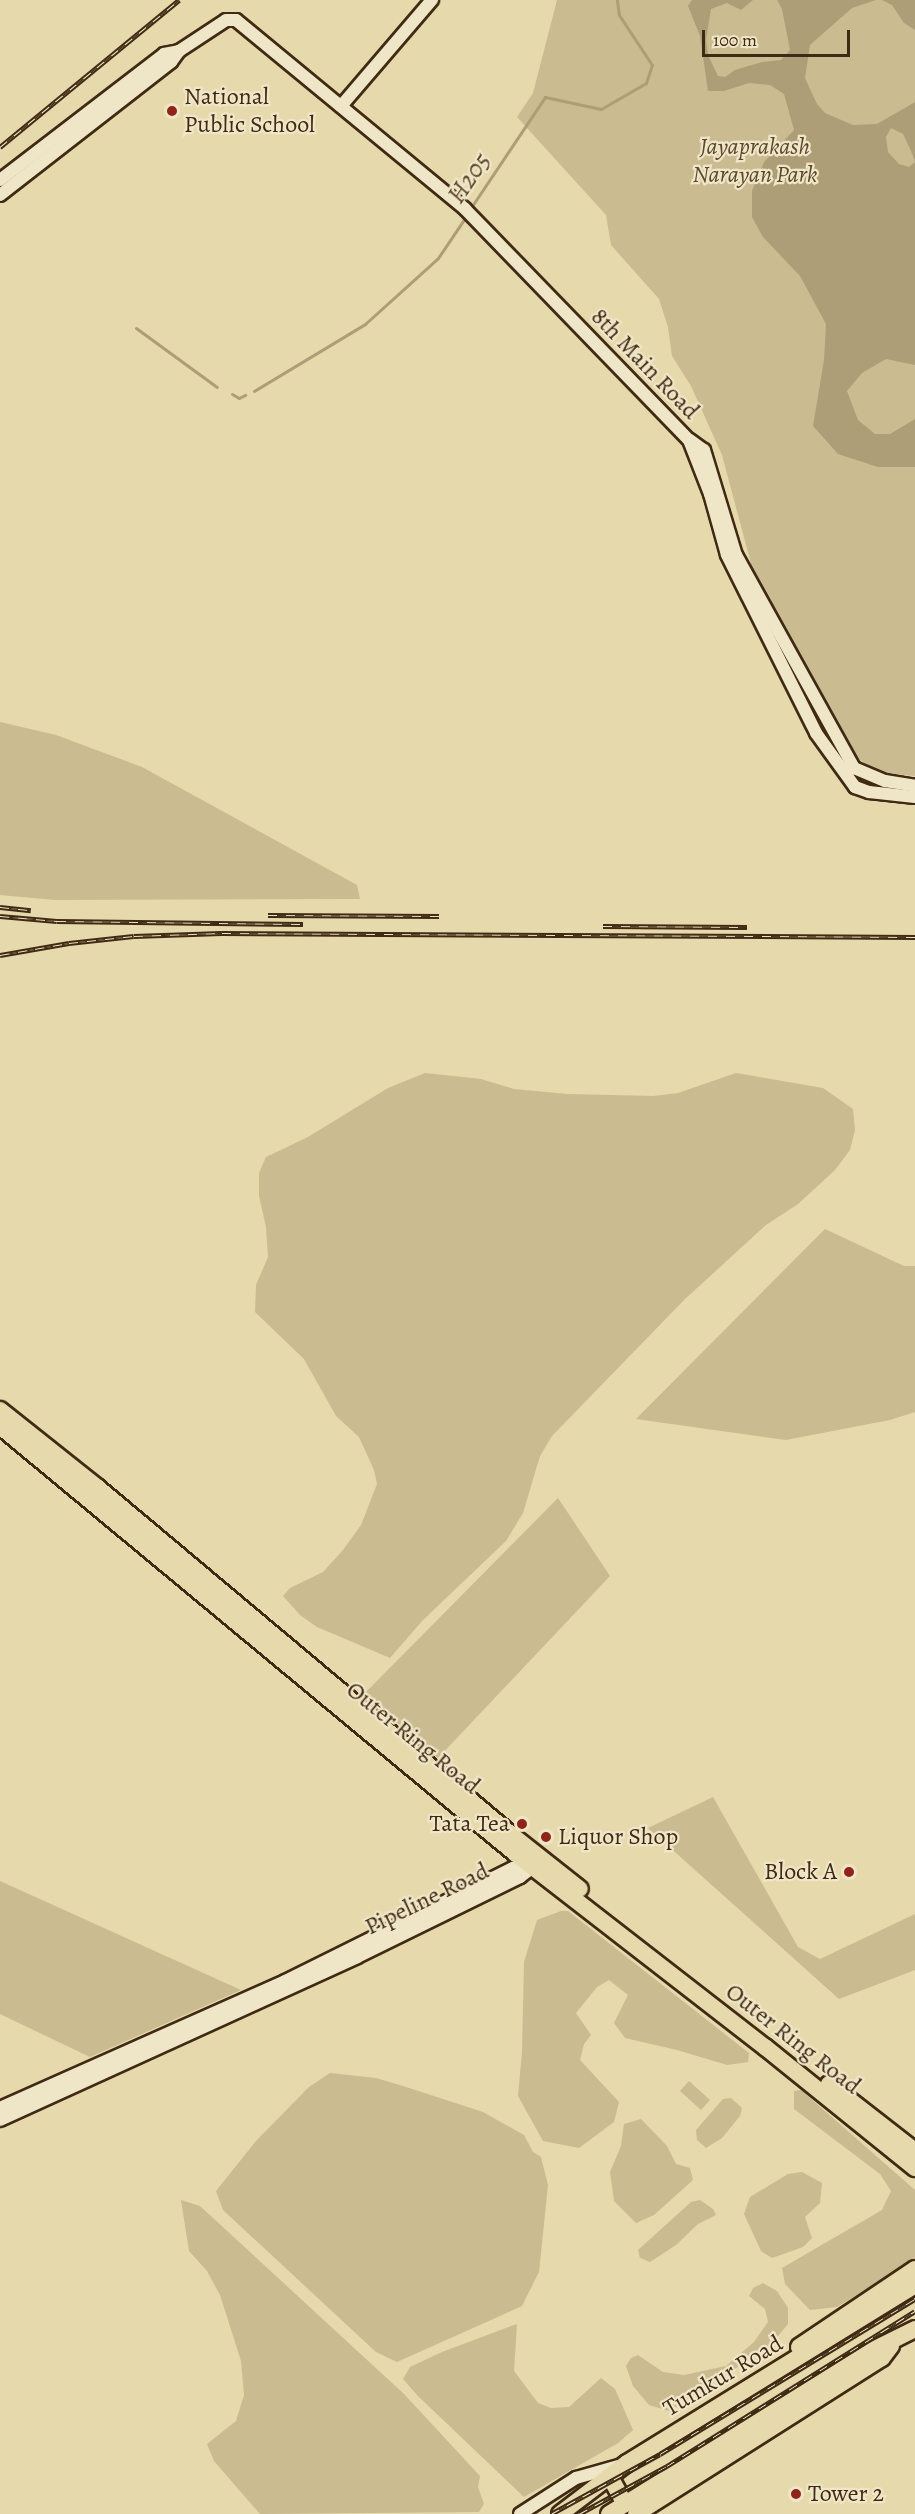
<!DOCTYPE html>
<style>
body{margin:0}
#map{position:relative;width:915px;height:2514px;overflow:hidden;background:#e6d9ab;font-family:Alegreya,serif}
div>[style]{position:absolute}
.green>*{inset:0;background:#cabb91}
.water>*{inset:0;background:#ae9e77}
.stream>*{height:3px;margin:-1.5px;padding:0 1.5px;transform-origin:1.5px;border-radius:1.5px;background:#ae9e77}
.roads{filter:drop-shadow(2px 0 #402a13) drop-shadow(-2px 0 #402a13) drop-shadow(0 2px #402a13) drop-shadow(0 -2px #402a13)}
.secondary>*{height:12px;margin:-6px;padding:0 6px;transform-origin:6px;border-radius:6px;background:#efe6c8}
.highway>*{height:16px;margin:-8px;padding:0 8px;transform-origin:8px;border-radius:8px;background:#e6d9ab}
.rail>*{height:5px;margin-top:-2.5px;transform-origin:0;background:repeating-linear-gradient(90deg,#efe6c8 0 9px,#402a13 0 18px);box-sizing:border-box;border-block:2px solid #402a13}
.dots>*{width:16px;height:16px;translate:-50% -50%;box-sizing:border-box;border:3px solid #efe6c8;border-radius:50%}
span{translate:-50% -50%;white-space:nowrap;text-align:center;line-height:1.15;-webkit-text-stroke:4.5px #efe6c8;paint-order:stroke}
.poi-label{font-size:24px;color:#402a13}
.left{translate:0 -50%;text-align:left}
.right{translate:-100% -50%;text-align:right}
.park-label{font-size:24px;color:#5c472c;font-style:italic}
.street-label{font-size:24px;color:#402a13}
.water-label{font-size:26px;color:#5c472c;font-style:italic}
.scale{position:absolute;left:702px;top:30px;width:148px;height:27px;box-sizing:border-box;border:3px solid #402a13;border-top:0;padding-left:8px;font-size:18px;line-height:21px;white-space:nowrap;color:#402a13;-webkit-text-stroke:4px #efe6c8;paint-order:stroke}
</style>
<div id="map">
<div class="green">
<i style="clip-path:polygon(557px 0,915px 0,915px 776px,881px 773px,857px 758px,753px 571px,722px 455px,691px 386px,672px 356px,668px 327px,659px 299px,611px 245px,606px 215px,517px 117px,533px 93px)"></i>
<i style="clip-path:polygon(0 722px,56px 735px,142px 767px,357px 885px,360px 899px,54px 900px,0 895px)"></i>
<i style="clip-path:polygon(425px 1073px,481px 1079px,514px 1089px,568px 1094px,653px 1096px,678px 1093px,736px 1073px,823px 1088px,853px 1109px,855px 1130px,850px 1150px,835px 1170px,798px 1204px,766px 1225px,685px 1299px,552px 1436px,540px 1456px,523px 1513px,506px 1541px,423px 1620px,390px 1658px,317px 1627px,300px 1615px,283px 1596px,290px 1588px,323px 1572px,343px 1550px,361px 1525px,377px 1484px,374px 1470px,359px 1437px,336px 1416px,304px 1359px,255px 1312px,256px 1285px,268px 1257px,266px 1227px,259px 1196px,259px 1173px,266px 1157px,308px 1137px,388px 1088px)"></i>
<i style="clip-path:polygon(825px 1229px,904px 1266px,915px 1266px,915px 1412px,890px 1420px,786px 1440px,636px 1419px)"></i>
<i style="clip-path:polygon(558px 1498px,610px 1576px,438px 1758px,364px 1694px)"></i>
<i style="clip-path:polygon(713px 1797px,798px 1947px,820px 1959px,915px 1914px,915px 1970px,839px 1999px,648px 1828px)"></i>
<i style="clip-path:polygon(0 1881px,241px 1990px,90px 2057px,0 2014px)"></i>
<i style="clip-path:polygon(561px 1911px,568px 1911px,749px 2053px,748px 2062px,727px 2065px,677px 2050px,625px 2038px,614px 2023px,628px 1995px,609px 1980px,597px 1987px,576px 2013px,591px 2035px,584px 2044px,580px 2060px,619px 2102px,614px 2122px,579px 2148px,543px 2141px,518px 2096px,522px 2052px,524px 1962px,537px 1920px)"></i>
<i style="clip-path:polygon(330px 2073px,376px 2078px,403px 2086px,483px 2112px,524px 2135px,533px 2152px,541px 2157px,548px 2185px,539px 2272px,522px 2306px,397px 2362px,376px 2352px,223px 2210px,216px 2191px,256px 2141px,309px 2087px)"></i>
<i style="clip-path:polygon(689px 2081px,710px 2100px,701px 2110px,680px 2091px)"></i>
<i style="clip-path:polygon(801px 2090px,915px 2190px,915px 2259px,837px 2307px,810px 2310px,785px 2284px,782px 2268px,882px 2210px,891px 2191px,880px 2174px,794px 2109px,794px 2091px)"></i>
<i style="clip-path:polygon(731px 2098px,742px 2108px,740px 2116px,722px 2138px,706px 2148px,697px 2140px,696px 2130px,723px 2099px)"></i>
<i style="clip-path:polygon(641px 2119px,667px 2146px,676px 2164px,690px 2168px,693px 2180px,654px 2215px,636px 2223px,614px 2201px,610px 2172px,621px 2146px,624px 2124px)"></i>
<i style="clip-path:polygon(802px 2172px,822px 2183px,820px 2203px,805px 2217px,812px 2238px,803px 2247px,772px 2258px,761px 2251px,744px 2214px,750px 2197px,788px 2174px)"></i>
<i style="clip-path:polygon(181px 2200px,200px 2206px,404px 2394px,480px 2476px,478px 2487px,484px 2504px,479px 2512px,260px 2514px,214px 2461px,207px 2444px,236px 2421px,244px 2395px,241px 2361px,220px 2295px,207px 2271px,189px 2251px)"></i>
<i style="clip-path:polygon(700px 2200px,713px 2209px,716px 2215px,698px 2224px,676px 2245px,650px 2262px,640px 2258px,638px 2250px,691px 2202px)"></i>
<i style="clip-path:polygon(763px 2283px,777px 2291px,788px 2308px,788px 2324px,769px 2347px,669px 2411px,649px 2405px,633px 2386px,626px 2366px,631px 2358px,638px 2355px,663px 2372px,684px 2375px,726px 2366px,754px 2342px,768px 2322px,765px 2309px,749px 2296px,753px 2288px)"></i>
<i style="clip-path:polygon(517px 2324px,514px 2371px,538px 2403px,551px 2408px,569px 2407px,601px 2378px,615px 2389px,633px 2430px,618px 2443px,524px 2497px,418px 2396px,403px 2379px,410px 2367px,442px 2352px)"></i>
</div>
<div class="water">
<i style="clip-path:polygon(evenodd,692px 0,753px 0,741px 10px,727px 3px,711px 9px,706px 40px,708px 55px,718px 76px,725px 77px,735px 70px,762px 62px,781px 60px,790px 50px,782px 9px,777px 0,876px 0,852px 8px,810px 45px,805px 78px,817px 104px,825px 113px,853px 125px,877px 124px,915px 102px,915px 365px,886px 359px,862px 373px,847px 391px,858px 420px,875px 434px,890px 434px,915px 419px,915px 467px,878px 467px,838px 454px,813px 426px,824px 360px,826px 324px,800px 276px,763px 237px,752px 217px,752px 191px,764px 162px,794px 130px,784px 94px,770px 85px,749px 83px,724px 91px,708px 91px,700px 36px,688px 6px,692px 0,891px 128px,903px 134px,911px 151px,915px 162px,909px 167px,899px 164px,888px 152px,886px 137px,891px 128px)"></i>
<i style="clip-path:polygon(882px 0,915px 0,915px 30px,904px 23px,892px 5px)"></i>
</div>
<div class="stream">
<i style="left:470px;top:209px;width:135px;rotate:-56.2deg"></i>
<i style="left:545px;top:97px;width:57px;rotate:12.1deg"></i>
<i style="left:601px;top:109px;width:52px;rotate:-30deg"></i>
<i style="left:646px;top:83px;width:19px;rotate:-72deg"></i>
<i style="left:652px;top:65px;width:60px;rotate:-123.4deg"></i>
<i style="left:619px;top:15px;width:15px;rotate:-98deg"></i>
<i style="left:136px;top:328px;width:100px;rotate:36.1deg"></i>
<i style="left:254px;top:391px;width:130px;rotate:-31.1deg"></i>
<i style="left:365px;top:324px;width:98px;rotate:-42.1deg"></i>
<i style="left:438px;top:258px;width:52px;rotate:-56deg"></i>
<i style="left:232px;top:394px;width:8px;rotate:30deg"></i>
<i style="left:239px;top:398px;width:7px;rotate:-27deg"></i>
</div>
<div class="roads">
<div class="secondary">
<i style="left:341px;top:106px;width:140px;rotate:-49.4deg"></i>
<i style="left:0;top:180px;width:207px;rotate:-37.5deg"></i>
<i style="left:164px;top:54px;width:15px;rotate:-11deg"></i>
<i style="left:179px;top:51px;width:56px;rotate:-33.4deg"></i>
<i style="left:226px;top:20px;width:10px"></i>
<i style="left:236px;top:20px;width:297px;rotate:39.5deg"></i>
<i style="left:465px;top:209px;width:322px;rotate:45.9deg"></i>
<i style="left:689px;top:440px;width:58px;rotate:68.7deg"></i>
<i style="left:710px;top:494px;width:63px;rotate:74.4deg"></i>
<i style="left:727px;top:555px;width:199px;rotate:63.4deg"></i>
<i style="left:816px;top:733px;width:67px;rotate:54.2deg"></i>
<i style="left:855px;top:787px;width:15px;rotate:20deg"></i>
<i style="left:869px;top:792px;width:46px;rotate:6.2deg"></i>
<i style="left:0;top:195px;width:217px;rotate:-37.9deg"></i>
<i style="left:171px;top:62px;width:14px;rotate:-54deg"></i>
<i style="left:690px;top:440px;width:17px;rotate:36deg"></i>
<i style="left:704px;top:450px;width:110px;rotate:73.1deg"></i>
<i style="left:736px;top:555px;width:244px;rotate:61deg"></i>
<i style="left:854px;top:768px;width:34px;rotate:23deg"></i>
<i style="left:885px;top:781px;width:30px;rotate:9deg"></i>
<i style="left:0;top:2108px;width:312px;rotate:-24deg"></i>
<i style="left:285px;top:1981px;width:254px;rotate:-26.4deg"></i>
<i style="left:513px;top:1868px;width:20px;rotate:-3deg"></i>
<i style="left:0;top:2120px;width:392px;rotate:-24.5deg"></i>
<i style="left:357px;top:1957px;width:182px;rotate:-26.1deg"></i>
<i style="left:520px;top:1877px;width:16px;rotate:-38deg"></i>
<i style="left:520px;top:2514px;width:67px;rotate:-32.7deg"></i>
<i style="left:576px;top:2478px;width:44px;rotate:-15.9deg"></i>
</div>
<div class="highway">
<i style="left:0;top:1410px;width:125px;rotate:38.5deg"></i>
<i style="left:98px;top:1488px;width:537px;rotate:40.01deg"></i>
<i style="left:509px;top:1833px;width:90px;rotate:38.3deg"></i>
<i style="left:0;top:1426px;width:670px;rotate:39.67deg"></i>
<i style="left:516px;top:1854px;width:315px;rotate:37.8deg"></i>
<i style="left:765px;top:2047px;width:193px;rotate:38.9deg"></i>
<i style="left:829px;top:2084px;width:109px;rotate:37.9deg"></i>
<i style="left:799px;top:2347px;width:140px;rotate:-33.9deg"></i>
<i style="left:610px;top:2477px;width:31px;rotate:61deg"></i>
<i style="left:560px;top:2514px;width:84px;rotate:-37.3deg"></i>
<i style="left:627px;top:2463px;width:339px;rotate:-31.7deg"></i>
<i style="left:609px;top:2514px;width:309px;rotate:-31.9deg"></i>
<i style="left:871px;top:2351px;width:49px;rotate:-26.6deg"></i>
<i style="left:636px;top:2514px;width:291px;rotate:-32.4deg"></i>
<i style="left:882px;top:2358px;width:15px;rotate:-53deg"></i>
</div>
</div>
<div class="rail">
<i style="left:0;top:147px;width:232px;rotate:-39.4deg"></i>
<i style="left:0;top:907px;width:31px;rotate:6deg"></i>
<i style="left:268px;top:915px;width:171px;rotate:0.3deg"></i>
<i style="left:0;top:916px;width:57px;rotate:5deg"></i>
<i style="left:57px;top:921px;width:246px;rotate:0.7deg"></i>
<i style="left:603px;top:926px;width:144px;rotate:0.4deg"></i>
<i style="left:0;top:955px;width:70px;rotate:-9.9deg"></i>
<i style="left:69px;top:943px;width:65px;rotate:-6.1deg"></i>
<i style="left:134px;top:936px;width:88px;rotate:-2deg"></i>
<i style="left:222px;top:933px;width:693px;rotate:0.33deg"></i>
<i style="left:551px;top:2514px;width:124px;rotate:-28.8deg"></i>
<i style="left:660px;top:2454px;width:298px;rotate:-31.3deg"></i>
<i style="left:579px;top:2514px;width:100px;rotate:-28.6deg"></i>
<i style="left:667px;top:2466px;width:292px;rotate:-32deg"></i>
</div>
<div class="dots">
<i style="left:172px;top:111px;background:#8f2418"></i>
<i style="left:522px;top:1824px;background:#8f2418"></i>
<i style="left:546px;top:1837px;background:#8f2418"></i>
<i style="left:849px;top:1872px;background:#8f2418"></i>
<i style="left:796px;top:2494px;background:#8f2418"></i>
</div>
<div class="poi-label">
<span class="left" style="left:184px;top:111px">National<br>Public School</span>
<span class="right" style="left:510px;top:1824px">Tata Tea</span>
<span class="left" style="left:558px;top:1837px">Liquor Shop</span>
<span class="right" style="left:837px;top:1872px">Block A</span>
<span class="left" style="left:808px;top:2494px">Tower 2</span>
</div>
<div class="park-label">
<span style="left:755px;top:161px">Jayaprakash<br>Narayan Park</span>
</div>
<div class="street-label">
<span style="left:645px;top:364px;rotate:46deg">8th Main Road</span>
<span style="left:413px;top:1738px;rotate:39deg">Outer Ring Road</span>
<span style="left:427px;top:1899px;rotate:-26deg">Pipeline Road</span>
<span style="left:793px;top:2039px;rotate:38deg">Outer Ring Road</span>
<span style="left:723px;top:2376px;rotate:-31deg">Tumkur Road</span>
</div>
<div class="water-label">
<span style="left:469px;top:178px;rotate:-56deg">H205</span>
</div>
<div class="scale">100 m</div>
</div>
